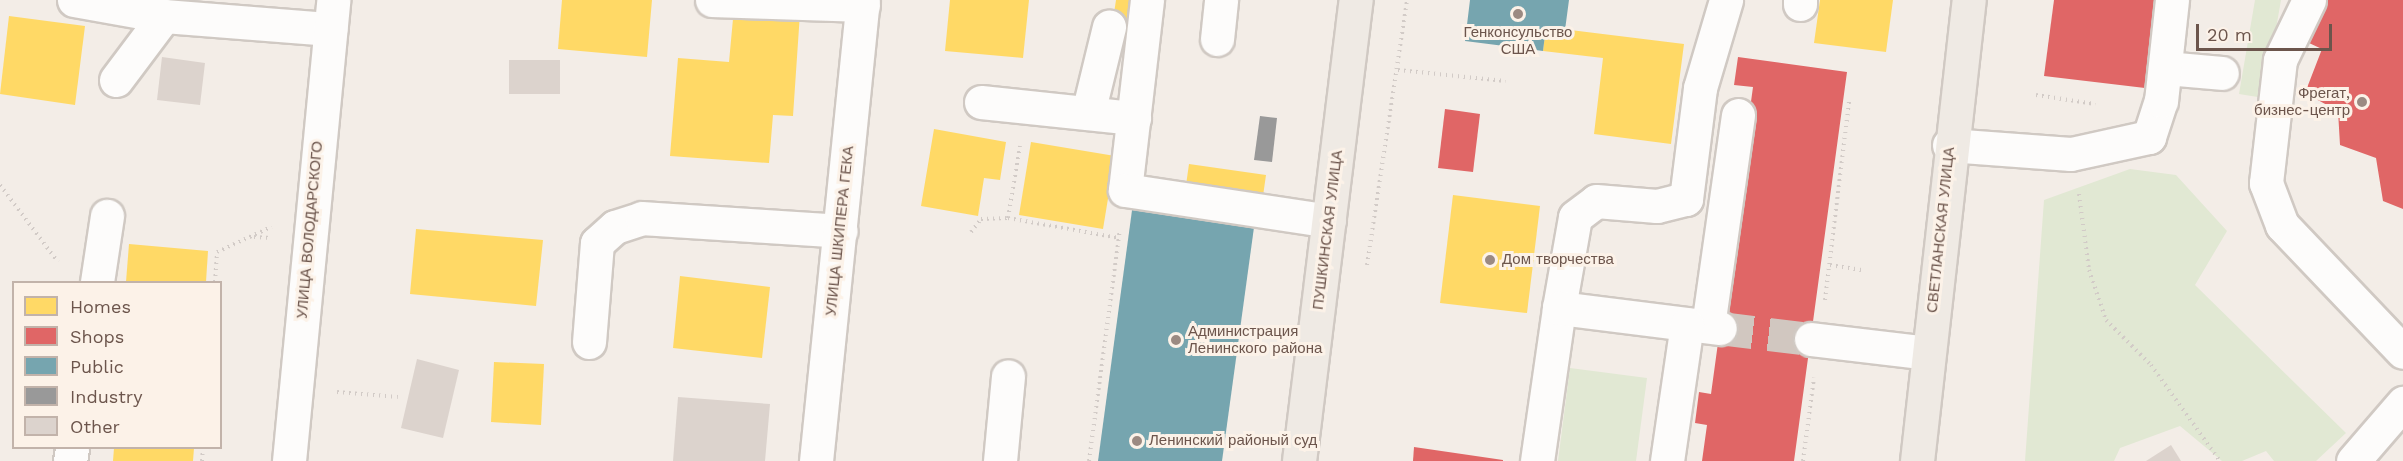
<!DOCTYPE html>
<meta charset="utf-8">
<style>
body{margin:0}
#map{position:relative;width:2403px;height:461px;overflow:hidden;background:#f3ede7;font-family:"Work Sans",sans-serif}
div>[style]{position:absolute}
.green>*{inset:0;background:#e1e8d3}
.homes>*{inset:0;background:#ffd966}
.shops>*{inset:0;background:#e06666}
.public>*{inset:0;background:#76a5af}
.industry>*{inset:0;background:#999}
.building>*{inset:0;background:#dcd3cd}
.minor-tunnel>*{height:33px;margin-top:-16.5px;transform-origin:0;background:repeating-linear-gradient(90deg,#d1c7c0 0 33px,transparent 0 49px)}
.path>*{height:4px;margin-top:-2px;transform-origin:0;background:repeating-linear-gradient(90deg,#d2cbc7 0 1.5px,transparent 0 6px)}
.roads{filter:drop-shadow(2px 0 #d0c9c3) drop-shadow(-2px 0 #d0c9c3) drop-shadow(0 2px #d0c9c3) drop-shadow(0 -2px #d0c9c3)}
.minor>*{height:33px;margin:-16.5px;padding:0 16.5px;transform-origin:16.5px;border-radius:16.5px;background:#fdfcfb}
.major>*{height:33px;margin:-16.5px;padding:0 16.5px;transform-origin:16.5px;border-radius:16.5px;background:#efeae4}
.dots>*{width:16px;height:16px;translate:-50% -50%;box-sizing:border-box;border:3px solid #fcf2e8;border-radius:50%}
span{translate:-50% -50%;white-space:nowrap;text-align:center;line-height:1.15;-webkit-text-stroke:6px #fcf2e8;paint-order:stroke}
.poi-label{font-size:15px;color:#6c554c}
.right{translate:-100% -50%;text-align:right}
.left{translate:0 -50%;text-align:left}
.street-label{font-size:15px;color:#6c554c}
.legend{position:absolute;left:12px;top:281px;width:210px;height:168px;box-sizing:border-box;background:#fcf2e8;border:2px solid #c2b3aa;margin:0;padding:8px 10px;list-style:none;font-size:18px;color:#6c554c}
.legend li{display:flex;align-items:center;gap:12px;height:30px}
.legend b{width:30px;border:2px solid #c2b3aa}
.scale{position:absolute;left:2196px;top:24px;width:136px;height:27px;box-sizing:border-box;border:3px solid #6c554c;border-top:0;padding-left:8px;font-size:18px;line-height:21px;white-space:nowrap;color:#6c554c;-webkit-text-stroke:4px #fcf2e8;paint-order:stroke}
</style>
<div id="map">
<div class="green">
<i style="clip-path:polygon(2255px 0,2281px 0,2264px 98px,2239px 94px)"></i>
<i style="clip-path:polygon(2130px 169px,2176px 175px,2227px 231px,2195px 285px,2346px 433px,2316px 461px,2274px 461px,2266px 451px,2242px 461px,2222px 461px,2180px 426px,2120px 448px,2114px 461px,2025px 461px,2044px 200px)"></i>
<i style="clip-path:polygon(1570px 368px,1647px 378px,1636px 461px,1558px 461px)"></i>
</div>
<div class="homes">
<i style="clip-path:polygon(562px 0,652px 0,647px 57px,558px 49px)"></i>
<i style="clip-path:polygon(950px 0,1029px 0,1023px 58px,945px 51px)"></i>
<i style="clip-path:polygon(1116px 0,1136px 0,1133px 22px,1113px 20px)"></i>
<i style="clip-path:polygon(1820px 0,1893px 0,1886px 52px,1814px 43px)"></i>
<i style="clip-path:polygon(734px 8px,800px 13px,793px 116px,773px 115px,769px 163px,670px 156px,678px 58px,729px 62px)"></i>
<i style="clip-path:polygon(9px 16px,85px 26px,75px 105px,0 94px)"></i>
<i style="clip-path:polygon(1546px 27px,1684px 44px,1671px 144px,1594px 134px,1603px 58px,1543px 51px)"></i>
<i style="clip-path:polygon(934px 129px,1006px 142px,1000px 180px,984px 178px,978px 216px,921px 206px)"></i>
<i style="clip-path:polygon(1031px 142px,1115px 156px,1103px 229px,1019px 215px)"></i>
<i style="clip-path:polygon(1189px 164px,1266px 175px,1263px 196px,1186px 185px)"></i>
<i style="clip-path:polygon(1453px 195px,1540px 206px,1527px 313px,1440px 303px)"></i>
<i style="clip-path:polygon(416px 229px,543px 240px,536px 306px,410px 294px)"></i>
<i style="clip-path:polygon(129px 244px,208px 251px,206px 282px,126px 282px)"></i>
<i style="clip-path:polygon(680px 276px,770px 287px,762px 358px,673px 348px)"></i>
<i style="clip-path:polygon(494px 362px,544px 364px,541px 425px,491px 422px)"></i>
<i style="clip-path:polygon(114px 448px,194px 448px,193px 461px,113px 461px)"></i>
</div>
<div class="shops">
<i style="clip-path:polygon(2054px 0,2156px 0,2145px 88px,2044px 76px)"></i>
<i style="clip-path:polygon(2328px 0,2403px 0,2403px 209px,2383px 201px,2376px 158px,2340px 145px,2338px 111px,2305px 93px,2322px 49px,2309px 43px)"></i>
<i style="clip-path:polygon(1738px 57px,1847px 72px,1794px 461px,1702px 461px,1707px 425px,1695px 423px,1699px 392px,1711px 394px,1753px 87px,1734px 85px)"></i>
<i style="clip-path:polygon(1445px 109px,1480px 114px,1473px 172px,1438px 168px)"></i>
<i style="clip-path:polygon(1414px 447px,1503px 460px,1503px 461px,1413px 461px)"></i>
</div>
<div class="public">
<i style="clip-path:polygon(1470px 0,1569px 0,1565px 30px,1546px 27px,1543px 51px,1465px 41px)"></i>
<i style="clip-path:polygon(1133px 203px,1255px 220px,1222px 461px,1098px 461px)"></i>
</div>
<div class="industry">
<i style="clip-path:polygon(1260px 116px,1277px 118px,1272px 162px,1254px 160px)"></i>
</div>
<div class="building">
<i style="clip-path:polygon(162px 57px,205px 63px,200px 105px,157px 100px)"></i>
<i style="clip-path:polygon(509px 60px,560px 60px,560px 94px,509px 94px)"></i>
<i style="clip-path:polygon(417px 359px,459px 370px,443px 438px,401px 428px)"></i>
<i style="clip-path:polygon(678px 397px,770px 404px,765px 461px,673px 461px)"></i>
<i style="clip-path:polygon(2171px 445px,2181px 461px,2146px 461px)"></i>
</div>
<div class="minor-tunnel">
<i style="left:1720px;top:328px;width:92px;rotate:6.9deg"></i>
</div>
<div class="path">
<i style="left:1398px;top:70px;width:108px;rotate:5.9deg"></i>
<i style="left:2036px;top:95px;width:60px;rotate:8.7deg"></i>
<i style="left:0;top:185px;width:96px;rotate:53deg"></i>
<i style="left:2079px;top:194px;width:77px;rotate:82.5deg"></i>
<i style="left:2089px;top:270px;width:53px;rotate:71.2deg"></i>
<i style="left:2106px;top:320px;width:64px;rotate:45deg"></i>
<i style="left:2151px;top:365px;width:118px;rotate:54.3deg"></i>
<i style="left:1008px;top:218px;width:113px;rotate:10.2deg"></i>
<i style="left:971px;top:232px;width:16px;rotate:-52deg"></i>
<i style="left:981px;top:219px;width:27px;rotate:-2deg"></i>
<i style="left:1008px;top:218px;width:73px;rotate:-80.5deg"></i>
<i style="left:254px;top:237px;width:17px;rotate:3deg"></i>
<i style="left:1367px;top:265px;width:268px;rotate:-81.4deg"></i>
<i style="left:1830px;top:265px;width:32px;rotate:9deg"></i>
<i style="left:215px;top:282px;width:30px;rotate:-86deg"></i>
<i style="left:217px;top:252px;width:60px;rotate:-24.8deg"></i>
<i style="left:1825px;top:300px;width:200px;rotate:-83.1deg"></i>
<i style="left:337px;top:392px;width:61px;rotate:4.7deg"></i>
<i style="left:202px;top:461px;width:13px;rotate:-86deg"></i>
<i style="left:1089px;top:461px;width:233px;rotate:-82.4deg"></i>
<i style="left:1803px;top:461px;width:84px;rotate:-82.5deg"></i>
</div>
<div class="roads">
<div class="minor">
<i style="left:74px;top:0;width:91px;rotate:10.1deg"></i>
<i style="left:712px;top:0;width:151px;rotate:1.9deg"></i>
<i style="left:1147px;top:0;width:191px;rotate:96.6deg"></i>
<i style="left:1125px;top:190px;width:206px;rotate:8.6deg"></i>
<i style="left:2309px;top:0;width:67px;rotate:115.8deg"></i>
<i style="left:2280px;top:60px;width:124px;rotate:96.5deg"></i>
<i style="left:2266px;top:183px;width:45px;rotate:69.1deg"></i>
<i style="left:2282px;top:225px;width:175px;rotate:46.4deg"></i>
<i style="left:1800px;top:4px;width:4px;rotate:-90deg"></i>
<i style="left:1217px;top:39px;width:39px;rotate:-84deg"></i>
<i style="left:2165px;top:68px;width:57px;rotate:5deg"></i>
<i style="left:116px;top:80px;width:80px;rotate:-53.1deg"></i>
<i style="left:164px;top:16px;width:167px;rotate:4.5deg"></i>
<i style="left:981px;top:102px;width:154px;rotate:6deg"></i>
<i style="left:1088px;top:113px;width:89px;rotate:-76.3deg"></i>
<i style="left:1949px;top:145px;width:122px;rotate:4.2deg"></i>
<i style="left:2071px;top:154px;width:80px;rotate:-12.3deg"></i>
<i style="left:2149px;top:137px;width:38px;rotate:-72deg"></i>
<i style="left:2161px;top:101px;width:102px;rotate:-83.8deg"></i>
<i style="left:97px;top:282px;width:67px;rotate:-81.4deg"></i>
<i style="left:1559px;top:308px;width:92px;rotate:-80deg"></i>
<i style="left:1575px;top:217px;width:26px;rotate:-37deg"></i>
<i style="left:1596px;top:201px;width:61px;rotate:4.7deg"></i>
<i style="left:1657px;top:206px;width:30px;rotate:-14deg"></i>
<i style="left:1686px;top:199px;width:112px;rotate:-82.8deg"></i>
<i style="left:1700px;top:88px;width:92px;rotate:-73.5deg"></i>
<i style="left:1708px;top:326px;width:213px;rotate:-81.9deg"></i>
<i style="left:1811px;top:339px;width:118px;rotate:6.8deg"></i>
<i style="left:589px;top:342px;width:99px;rotate:-85.4deg"></i>
<i style="left:597px;top:243px;width:24px;rotate:-42deg"></i>
<i style="left:615px;top:227px;width:28px;rotate:-18deg"></i>
<i style="left:642px;top:218px;width:199px;rotate:3.7deg"></i>
<i style="left:70px;top:461px;width:13px;rotate:-81deg"></i>
<i style="left:289px;top:461px;width:463px;rotate:-84.5deg"></i>
<i style="left:816px;top:461px;width:463px;rotate:-84.2deg"></i>
<i style="left:1000px;top:461px;width:85px;rotate:-84.6deg"></i>
<i style="left:1537px;top:461px;width:155px;rotate:-81.8deg"></i>
<i style="left:1559px;top:308px;width:162px;rotate:7.1deg"></i>
<i style="left:1667px;top:461px;width:138px;rotate:-81.7deg"></i>
<i style="left:2353px;top:461px;width:77px;rotate:-49.2deg"></i>
</div>
<div class="major">
<i style="left:1299px;top:461px;width:465px;rotate:-83deg"></i>
<i style="left:1917px;top:461px;width:464px;rotate:-83.6deg"></i>
</div>
</div>
<div class="dots">
<i style="left:1518px;top:14px;background:#9b8a82"></i>
<i style="left:2362px;top:102px;background:#9b8a82"></i>
<i style="left:1490px;top:260px;background:#9b8a82"></i>
<i style="left:1176px;top:340px;background:#9b8a82"></i>
<i style="left:1137px;top:441px;background:#9b8a82"></i>
</div>
<div class="poi-label">
<span style="left:1518px;top:41px">Генконсульство<br>США</span>
<span class="right" style="left:2350px;top:102px">Фрегат,<br>бизнес-центр</span>
<span class="left" style="left:1502px;top:260px">Дом творчества</span>
<span class="left" style="left:1188px;top:340px">Администрация<br>Ленинского района</span>
<span class="left" style="left:1149px;top:441px">Ленинский районый суд</span>
</div>
<div class="street-label">
<span style="left:310px;top:230px;rotate:-85deg">УЛИЦА ВОЛОДАРСКОГО</span>
<span style="left:1328px;top:230px;rotate:-83deg">ПУШКИНСКАЯ УЛИЦА</span>
<span style="left:1941px;top:230px;rotate:-84deg">СВЕТЛАНСКАЯ УЛИЦА</span>
<span style="left:840px;top:231px;rotate:-84deg">УЛИЦА ШКИПЕРА ГЕКА</span>
</div>
<ul class="legend">
<li><b style="height:16px;background:#ffd966"></b>Homes</li>
<li><b style="height:16px;background:#e06666"></b>Shops</li>
<li><b style="height:16px;background:#76a5af"></b>Public</li>
<li><b style="height:16px;background:#999"></b>Industry</li>
<li><b style="height:16px;background:#dcd3cd"></b>Other</li>
</ul>
<div class="scale">20 m</div>
</div>
